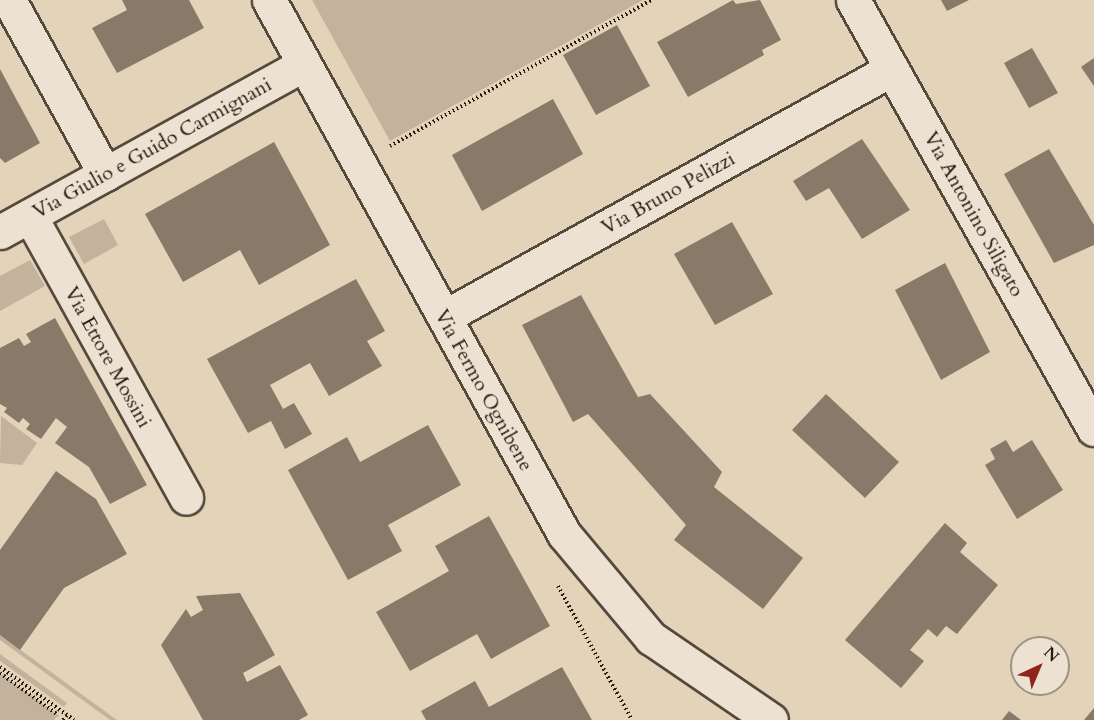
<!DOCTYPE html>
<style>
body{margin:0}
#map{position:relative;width:1094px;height:720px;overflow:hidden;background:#e3d3b8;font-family:Cardo,serif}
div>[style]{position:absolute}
.green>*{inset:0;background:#c3b39c}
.building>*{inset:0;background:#887a69}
.path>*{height:4px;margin-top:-2px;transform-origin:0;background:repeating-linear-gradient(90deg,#261914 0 1.5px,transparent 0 4.5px)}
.roads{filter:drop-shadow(2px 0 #55483d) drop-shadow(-2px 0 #55483d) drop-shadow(0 2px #55483d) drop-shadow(0 -2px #55483d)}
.minor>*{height:33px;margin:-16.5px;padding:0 16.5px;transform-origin:16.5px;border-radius:16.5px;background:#ede2d1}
span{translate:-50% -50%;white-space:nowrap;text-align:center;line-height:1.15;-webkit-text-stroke:4.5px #ede2d1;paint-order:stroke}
.street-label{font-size:20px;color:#261914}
.north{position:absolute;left:1010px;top:636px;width:60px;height:60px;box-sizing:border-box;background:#ede2d1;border:2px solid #9d9285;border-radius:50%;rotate:44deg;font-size:16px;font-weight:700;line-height:24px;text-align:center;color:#261914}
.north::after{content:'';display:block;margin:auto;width:21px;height:27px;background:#8f2418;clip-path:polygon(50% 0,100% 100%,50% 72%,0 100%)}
</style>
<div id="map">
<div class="green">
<i style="clip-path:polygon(312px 0,643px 0,390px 141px)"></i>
<i style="clip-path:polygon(104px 219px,118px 245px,84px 264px,69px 237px)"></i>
<i style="clip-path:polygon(30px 260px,45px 286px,0 311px,0 276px)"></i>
<i style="clip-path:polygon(1px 416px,37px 443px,22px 465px,0 463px)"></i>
<i style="clip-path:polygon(0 635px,117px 720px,110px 720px,0 640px)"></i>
<i style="clip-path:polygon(0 654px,67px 703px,64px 707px,0 661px)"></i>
<i style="clip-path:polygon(0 673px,58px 715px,54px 720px,0 720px)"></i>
</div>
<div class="building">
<i style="clip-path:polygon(122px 0,189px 0,204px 28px,117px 73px,92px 28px,127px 10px)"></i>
<i style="clip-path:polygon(733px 0,736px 4px,760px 0,781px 40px,762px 50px,764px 55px,688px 97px,657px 42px)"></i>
<i style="clip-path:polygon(941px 0,969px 0,947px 11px)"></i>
<i style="clip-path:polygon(617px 25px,650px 86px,596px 115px,563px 55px)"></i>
<i style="clip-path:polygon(1032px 48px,1058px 93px,1029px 108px,1004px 63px)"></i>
<i style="clip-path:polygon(1094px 58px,1094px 86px,1081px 67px)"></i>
<i style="clip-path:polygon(0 69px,40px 143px,5px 163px,0 158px)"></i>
<i style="clip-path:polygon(553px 99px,583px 154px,482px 211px,452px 155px)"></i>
<i style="clip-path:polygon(862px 139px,910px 210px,862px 239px,829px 188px,806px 201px,793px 181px)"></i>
<i style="clip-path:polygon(274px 142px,330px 245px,259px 285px,240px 250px,183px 282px,145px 214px)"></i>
<i style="clip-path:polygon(1049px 149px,1094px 225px,1094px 245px,1054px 263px,1004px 174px)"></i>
<i style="clip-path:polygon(732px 222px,773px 294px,715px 325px,674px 254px)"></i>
<i style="clip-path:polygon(945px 263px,990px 352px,941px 380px,895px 290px)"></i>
<i style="clip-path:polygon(356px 279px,385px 331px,367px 341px,382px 366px,329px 396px,310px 363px,270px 385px,283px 409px,294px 403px,312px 434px,285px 449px,271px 421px,248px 433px,207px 359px)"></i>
<i style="clip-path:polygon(581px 295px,638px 397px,650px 394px,722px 472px,714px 487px,803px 558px,763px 609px,674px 540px,686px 525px,588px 414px,573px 422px,522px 325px)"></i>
<i style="clip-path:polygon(55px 318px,147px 485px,110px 504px,89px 467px,55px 443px,67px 427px,56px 418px,41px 439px,26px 429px,30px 424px,23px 418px,19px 423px,4px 412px,7px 408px,0 404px,0 348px,19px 338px,24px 346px,31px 342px,26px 334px)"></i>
<i style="clip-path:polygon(826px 394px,899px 462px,865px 498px,792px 430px)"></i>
<i style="clip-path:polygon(428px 425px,461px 485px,388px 525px,402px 551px,348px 580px,288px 470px,347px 437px,360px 462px)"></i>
<i style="clip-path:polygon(1006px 440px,1013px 452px,1032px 440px,1063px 490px,1017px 519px,985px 465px,995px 459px,990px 449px)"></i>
<i style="clip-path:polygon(56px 471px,96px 499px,127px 554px,64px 588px,20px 650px,0 635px,0 550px)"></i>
<i style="clip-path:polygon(489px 516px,550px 626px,491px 659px,477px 634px,410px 671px,376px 612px,449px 571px,435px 546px)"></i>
<i style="clip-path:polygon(945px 523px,967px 543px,960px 552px,998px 585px,957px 634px,946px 626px,937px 637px,928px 629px,910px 650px,924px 661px,901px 688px,845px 640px)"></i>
<i style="clip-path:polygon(240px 593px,275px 655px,243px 673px,247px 682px,280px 665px,308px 715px,299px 720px,203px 720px,161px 645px,186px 609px,191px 617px,203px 610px,196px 596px)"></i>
<i style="clip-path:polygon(562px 667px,592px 720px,426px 720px,421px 711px,475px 681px,489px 707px)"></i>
<i style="clip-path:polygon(1094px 708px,1094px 720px,1084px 720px)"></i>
<i style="clip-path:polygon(1009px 711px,1021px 720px,1002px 720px)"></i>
</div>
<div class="path">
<i style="left:390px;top:146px;width:299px;rotate:-29.2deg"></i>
<i style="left:558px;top:586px;width:153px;rotate:61.1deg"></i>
<i style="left:0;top:667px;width:91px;rotate:35.6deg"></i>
<i style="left:0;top:673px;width:72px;rotate:35.9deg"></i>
<i style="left:63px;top:720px;width:6px;rotate:-51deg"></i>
</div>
<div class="roads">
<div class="minor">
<i style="left:9px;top:0;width:199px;rotate:61.1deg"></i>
<i style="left:269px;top:0;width:610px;rotate:61.08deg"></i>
<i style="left:564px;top:534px;width:136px;rotate:50.1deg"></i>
<i style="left:651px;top:638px;width:145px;rotate:34.3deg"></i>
<i style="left:853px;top:0;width:492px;rotate:60.7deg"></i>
<i style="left:30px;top:216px;width:322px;rotate:61deg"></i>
<i style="left:0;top:232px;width:347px;rotate:-28.9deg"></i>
<i style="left:444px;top:317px;width:512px;rotate:-28.97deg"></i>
</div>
</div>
<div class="street-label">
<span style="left:152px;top:148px;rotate:-29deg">Via Giulio e Guido Carmignani</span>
<span style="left:668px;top:193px;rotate:-29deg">Via Bruno Pelizzi</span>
<span style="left:974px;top:214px;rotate:61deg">Via Antonino Siligato</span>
<span style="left:108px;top:357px;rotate:61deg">Via Ettore Mossini</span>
<span style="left:484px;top:390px;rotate:61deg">Via Fermo Ognibene</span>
</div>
<div class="north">N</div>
</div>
